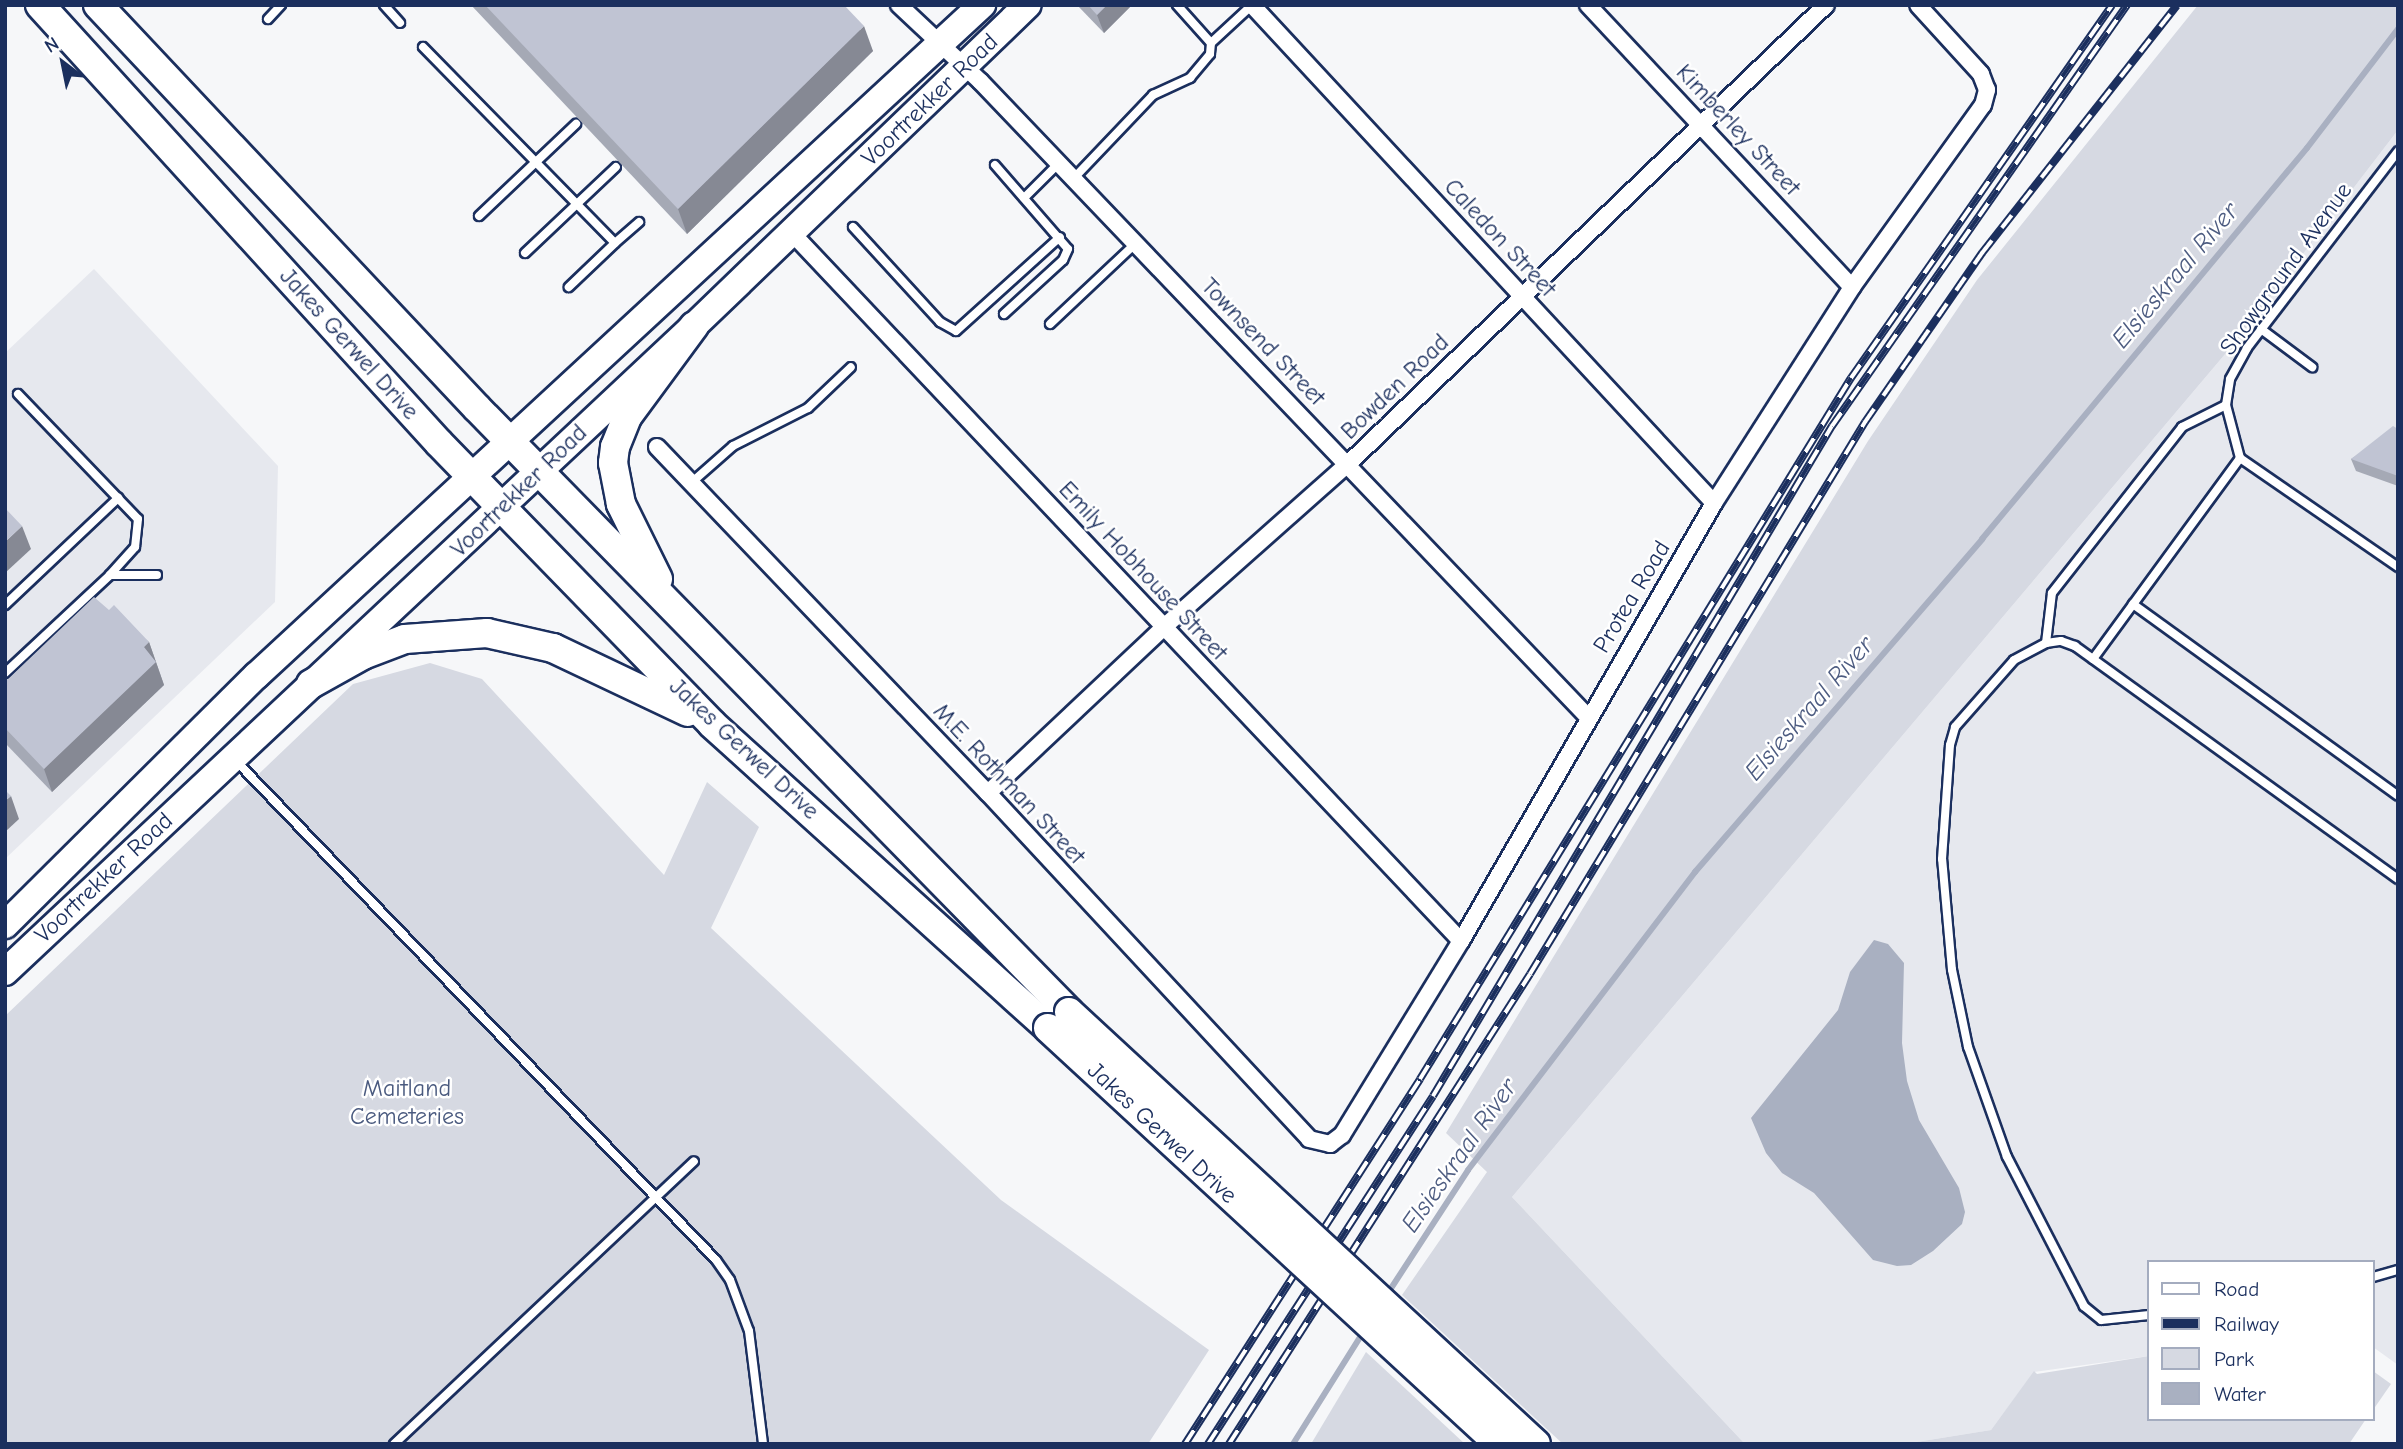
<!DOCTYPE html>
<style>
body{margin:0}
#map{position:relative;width:2403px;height:1449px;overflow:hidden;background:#f6f7f9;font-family:"Comic Neue",sans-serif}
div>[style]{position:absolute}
.built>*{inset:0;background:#e6e8ee}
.green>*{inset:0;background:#d6d9e2}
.water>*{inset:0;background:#a9b0c1}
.stream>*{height:6px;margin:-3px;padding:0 3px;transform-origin:3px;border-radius:3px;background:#a9b0c1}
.roads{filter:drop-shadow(2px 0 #1b2f5e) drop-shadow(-2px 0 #1b2f5e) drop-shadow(0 2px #1b2f5e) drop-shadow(0 -2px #1b2f5e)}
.service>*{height:8px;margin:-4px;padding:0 4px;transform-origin:4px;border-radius:4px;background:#fff}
.minor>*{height:16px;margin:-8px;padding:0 8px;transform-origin:8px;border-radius:8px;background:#fff}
.primary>*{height:26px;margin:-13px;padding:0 13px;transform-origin:13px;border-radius:13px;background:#fff}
.trunk>*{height:28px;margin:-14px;padding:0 14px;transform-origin:14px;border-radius:14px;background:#fff}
.rail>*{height:8px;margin-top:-4px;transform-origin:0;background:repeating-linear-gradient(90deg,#fff 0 16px,#1b2f5e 0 32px);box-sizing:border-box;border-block:2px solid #1b2f5e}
.bridges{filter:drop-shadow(2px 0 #1b2f5e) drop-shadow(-2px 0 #1b2f5e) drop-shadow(0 2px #1b2f5e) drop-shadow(0 -2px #1b2f5e)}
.trunk-bridge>*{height:28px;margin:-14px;padding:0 14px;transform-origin:14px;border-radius:14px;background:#fff}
.wall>*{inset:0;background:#a5a9b5}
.shaded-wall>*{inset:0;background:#868994}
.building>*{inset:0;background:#c0c4d3}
span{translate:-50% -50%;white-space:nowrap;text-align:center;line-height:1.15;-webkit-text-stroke:5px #fff;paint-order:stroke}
.street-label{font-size:24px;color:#1b2f5e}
.park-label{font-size:24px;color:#4a5a7f}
.water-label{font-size:26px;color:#4d5c81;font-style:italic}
.frame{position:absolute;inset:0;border:7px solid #1b2f5e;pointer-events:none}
.legend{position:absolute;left:2147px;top:1260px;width:228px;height:161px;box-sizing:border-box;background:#fff;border:2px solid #a4acbf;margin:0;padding:9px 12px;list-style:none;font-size:21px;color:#1b2f5e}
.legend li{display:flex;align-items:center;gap:14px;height:35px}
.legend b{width:35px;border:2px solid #a4acbf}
.north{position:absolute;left:28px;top:28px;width:70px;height:70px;-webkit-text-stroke:5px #fff;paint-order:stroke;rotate:328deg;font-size:19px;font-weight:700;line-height:28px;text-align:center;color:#1b2f5e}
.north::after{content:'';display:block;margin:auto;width:24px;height:32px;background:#1b2f5e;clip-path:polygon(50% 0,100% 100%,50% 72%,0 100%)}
</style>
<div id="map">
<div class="built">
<i style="clip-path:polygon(2398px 130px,2398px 1365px,2373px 1347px,2373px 1262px,2149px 1262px,2149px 1356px,2034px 1372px,1991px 1430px,1904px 1444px,1745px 1444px,1512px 1197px,2237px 340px)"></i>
<i style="clip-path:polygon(94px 269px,278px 466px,275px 602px,5px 859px,5px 353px)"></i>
</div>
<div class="green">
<i style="clip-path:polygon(2198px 5px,2398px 5px,2398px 130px,2237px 340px,1512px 1197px,1745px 1444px,1563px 1444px,1402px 1295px,1487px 1172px,1446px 1133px,1868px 441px,1977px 280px)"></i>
<i style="clip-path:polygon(430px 663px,482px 679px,664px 875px,707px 782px,759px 827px,711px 928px,1001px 1200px,1209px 1350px,1148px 1444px,5px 1444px,5px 1016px,353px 684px)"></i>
<i style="clip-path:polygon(1366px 1352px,1465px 1444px,1311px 1444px)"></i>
<i style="clip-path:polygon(2149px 1356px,2149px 1419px,2366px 1419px,2349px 1444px,1904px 1444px,1991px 1430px,2034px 1371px,2037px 1374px)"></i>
<i style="clip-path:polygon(2373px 1371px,2391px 1384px,2373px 1410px)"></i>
</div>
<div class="water">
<i style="clip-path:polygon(1874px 940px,1888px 944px,1904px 963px,1902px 1043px,1907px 1081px,1919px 1120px,1959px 1188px,1965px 1212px,1962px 1224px,1933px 1251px,1911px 1265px,1897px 1266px,1873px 1260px,1814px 1193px,1782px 1173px,1766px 1153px,1751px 1118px,1838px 1010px,1850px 972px)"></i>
</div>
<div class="stream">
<i style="left:1386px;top:1296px;width:150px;rotate:-56.9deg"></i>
<i style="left:1468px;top:1170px;width:375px;rotate:-52.7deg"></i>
<i style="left:1695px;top:872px;width:440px;rotate:-49.2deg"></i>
<i style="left:1982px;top:539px;width:508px;rotate:-50.27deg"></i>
<i style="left:2307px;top:148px;width:150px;rotate:-52.6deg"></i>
<i style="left:1293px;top:1444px;width:136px;rotate:-57.9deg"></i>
</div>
<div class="roads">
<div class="service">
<i style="left:384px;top:5px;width:24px;rotate:48deg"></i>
<i style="left:1177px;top:5px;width:51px;rotate:48.2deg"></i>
<i style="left:1211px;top:43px;width:56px;rotate:-42.8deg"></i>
<i style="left:268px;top:19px;width:19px;rotate:-47deg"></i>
<i style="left:423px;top:47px;width:274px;rotate:45.6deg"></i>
<i style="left:615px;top:243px;width:64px;rotate:136.3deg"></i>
<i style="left:995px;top:165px;width:111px;rotate:49deg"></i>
<i style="left:1068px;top:249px;width:12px;rotate:114deg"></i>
<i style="left:1063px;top:260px;width:80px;rotate:137.5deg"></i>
<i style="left:1074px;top:178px;width:115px;rotate:-46.4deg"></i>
<i style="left:1153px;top:95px;width:41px;rotate:-24.7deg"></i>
<i style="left:1190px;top:78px;width:31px;rotate:-50deg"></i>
<i style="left:1210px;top:54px;width:11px;rotate:-85deg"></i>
<i style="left:1024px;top:198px;width:49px;rotate:-45deg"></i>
<i style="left:479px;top:216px;width:134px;rotate:-43.5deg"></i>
<i style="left:853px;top:227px;width:129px;rotate:47.5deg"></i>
<i style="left:940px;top:322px;width:18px;rotate:29deg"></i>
<i style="left:956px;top:331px;width:140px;rotate:-42.1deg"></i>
<i style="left:615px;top:243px;width:32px;rotate:-41deg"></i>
<i style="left:525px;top:253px;width:125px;rotate:-43.4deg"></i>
<i style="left:1050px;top:324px;width:118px;rotate:-43.3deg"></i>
<i style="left:2261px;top:329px;width:64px;rotate:36.7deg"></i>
<i style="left:18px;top:394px;width:173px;rotate:46.2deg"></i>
<i style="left:138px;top:519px;width:28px;rotate:96deg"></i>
<i style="left:135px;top:547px;width:38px;rotate:132deg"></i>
<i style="left:2240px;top:458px;width:55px;rotate:-104.8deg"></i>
<i style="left:2226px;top:405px;width:26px;rotate:-81deg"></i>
<i style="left:2230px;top:379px;width:35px;rotate:-61deg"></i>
<i style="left:2247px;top:348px;width:248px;rotate:-52.5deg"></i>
<i style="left:2240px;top:458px;width:192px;rotate:34.6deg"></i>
<i style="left:691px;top:483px;width:56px;rotate:-41.4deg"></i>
<i style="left:733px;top:446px;width:84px;rotate:-26.9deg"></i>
<i style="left:808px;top:408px;width:59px;rotate:-43.6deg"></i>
<i style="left:2133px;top:604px;width:327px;rotate:35.9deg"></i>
<i style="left:5px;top:605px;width:156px;rotate:-43.4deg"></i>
<i style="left:2046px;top:643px;width:50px;rotate:-83.2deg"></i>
<i style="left:2052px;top:593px;width:211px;rotate:-51.9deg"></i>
<i style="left:2182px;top:427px;width:49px;rotate:-26.6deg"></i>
<i style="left:2093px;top:659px;width:249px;rotate:-53.8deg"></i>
<i style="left:5px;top:673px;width:144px;rotate:-43deg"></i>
<i style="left:110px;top:575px;width:47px"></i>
<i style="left:237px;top:762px;width:691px;rotate:46.11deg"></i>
<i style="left:716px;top:1260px;width:24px;rotate:55deg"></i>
<i style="left:730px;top:1280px;width:54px;rotate:69.6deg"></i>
<i style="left:749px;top:1331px;width:114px;rotate:82.9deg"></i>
<i style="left:2373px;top:1277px;width:26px;rotate:-16deg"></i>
<i style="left:2149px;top:1315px;width:48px;rotate:174.1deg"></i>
<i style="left:2101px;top:1320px;width:22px;rotate:-141deg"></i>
<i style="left:2084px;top:1306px;width:168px;rotate:-117.3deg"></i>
<i style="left:2007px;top:1157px;width:117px;rotate:-109.5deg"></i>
<i style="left:1968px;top:1047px;width:79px;rotate:-101.7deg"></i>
<i style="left:1952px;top:970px;width:111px;rotate:-95.1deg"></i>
<i style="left:1942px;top:859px;width:114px;rotate:-86deg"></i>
<i style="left:1950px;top:745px;width:19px;rotate:-74deg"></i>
<i style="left:1955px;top:727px;width:89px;rotate:-48.6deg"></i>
<i style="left:2014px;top:660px;width:36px;rotate:-28deg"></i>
<i style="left:2046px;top:643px;width:15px;rotate:-8deg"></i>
<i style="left:2061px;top:641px;width:15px;rotate:20deg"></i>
<i style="left:2075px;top:646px;width:398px;rotate:35.8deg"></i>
<i style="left:394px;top:1444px;width:412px;rotate:-43.3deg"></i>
</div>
<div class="minor">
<i style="left:899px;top:5px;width:111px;rotate:43.2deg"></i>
<i style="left:980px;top:81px;width:878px;rotate:46.29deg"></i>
<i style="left:1252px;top:5px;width:679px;rotate:47.15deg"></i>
<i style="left:1588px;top:5px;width:386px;rotate:46.9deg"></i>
<i style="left:792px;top:233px;width:974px;rotate:46.62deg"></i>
<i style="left:657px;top:447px;width:479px;rotate:46.3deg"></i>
<i style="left:988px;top:793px;width:472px;rotate:47.1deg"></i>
<i style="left:1309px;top:1139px;width:22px;rotate:13deg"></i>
<i style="left:1330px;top:1144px;width:15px;rotate:-37deg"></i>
<i style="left:1342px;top:1135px;width:228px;rotate:-58.5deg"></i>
<i style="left:1461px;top:941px;width:506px;rotate:-59.99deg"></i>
<i style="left:1714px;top:503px;width:256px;rotate:-57.4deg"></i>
<i style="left:1852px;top:287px;width:224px;rotate:-54.3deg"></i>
<i style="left:1983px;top:105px;width:16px;rotate:-75deg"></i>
<i style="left:1987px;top:90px;width:17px;rotate:-111deg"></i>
<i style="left:1981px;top:74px;width:93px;rotate:-132.4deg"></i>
<i style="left:988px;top:793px;width:242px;rotate:-43.3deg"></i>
<i style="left:1164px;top:627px;width:247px;rotate:-41.6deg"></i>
<i style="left:1349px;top:463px;width:661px;rotate:-43.84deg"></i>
</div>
<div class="primary">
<i style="left:5px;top:925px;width:354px;rotate:-44.8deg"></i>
<i style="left:256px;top:676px;width:989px;rotate:-42.75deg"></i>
<i style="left:5px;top:972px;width:944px;rotate:-43.16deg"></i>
<i style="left:694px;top:326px;width:463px;rotate:-43.9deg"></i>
</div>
<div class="trunk">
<i style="left:40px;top:5px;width:592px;rotate:47.67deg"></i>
<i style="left:439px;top:443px;width:392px;rotate:45.8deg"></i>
<i style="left:712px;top:724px;width:453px;rotate:42.1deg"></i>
<i style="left:98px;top:5px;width:553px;rotate:46.76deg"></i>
<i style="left:477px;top:408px;width:846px;rotate:45.57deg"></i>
<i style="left:658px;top:579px;width:84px;rotate:-116.3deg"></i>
<i style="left:621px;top:504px;width:42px;rotate:-101deg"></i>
<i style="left:613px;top:463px;width:16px;rotate:-83deg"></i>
<i style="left:615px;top:447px;width:32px;rotate:-68deg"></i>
<i style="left:627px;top:417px;width:113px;rotate:-53.6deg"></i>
<i style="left:311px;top:684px;width:60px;rotate:-29.1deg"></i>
<i style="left:363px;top:655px;width:45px;rotate:-20.9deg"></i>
<i style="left:405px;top:639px;width:82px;rotate:-4.2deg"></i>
<i style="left:487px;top:633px;width:68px;rotate:12.8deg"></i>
<i style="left:553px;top:648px;width:149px;rotate:25.4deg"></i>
</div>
</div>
<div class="rail">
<i style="left:1185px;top:1444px;width:434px;rotate:-57.2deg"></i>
<i style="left:1420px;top:1079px;width:823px;rotate:-58.42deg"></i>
<i style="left:1851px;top:378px;width:455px;rotate:-55deg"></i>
<i style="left:1208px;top:1444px;width:414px;rotate:-57.1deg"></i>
<i style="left:1433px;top:1096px;width:780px;rotate:-59.23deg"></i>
<i style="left:1832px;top:426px;width:514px;rotate:-54.98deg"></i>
<i style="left:1229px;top:1444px;width:558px;rotate:-57.36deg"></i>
<i style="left:1530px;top:974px;width:646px;rotate:-58.75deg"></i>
<i style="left:1865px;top:422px;width:206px;rotate:-55.3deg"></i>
<i style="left:1982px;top:253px;width:315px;rotate:-51.8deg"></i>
</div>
<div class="bridges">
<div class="trunk-bridge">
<i style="left:1069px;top:1012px;width:636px;rotate:42.77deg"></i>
<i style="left:1048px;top:1028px;width:614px;rotate:42.69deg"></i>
</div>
</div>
<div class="wall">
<i style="clip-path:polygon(471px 5px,844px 5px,873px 51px,687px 234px)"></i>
<i style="clip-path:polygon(1077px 5px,1132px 5px,1104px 33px)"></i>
<i style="clip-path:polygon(2398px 429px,2398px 486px,2356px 471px,2351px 459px)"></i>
<i style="clip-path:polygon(109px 610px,149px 642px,164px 685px,52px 792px,5px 743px,5px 682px)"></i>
</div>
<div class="shaded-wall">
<i style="clip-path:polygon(1107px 5px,1132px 5px,1104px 33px,1097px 15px)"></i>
<i style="clip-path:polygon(864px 26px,873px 51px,687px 234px,678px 209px)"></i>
<i style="clip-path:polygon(22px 526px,31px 549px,5px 573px,5px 542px)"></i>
<i style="clip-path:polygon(149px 642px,164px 685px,52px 792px,44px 769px,144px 647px)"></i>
<i style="clip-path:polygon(11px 796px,19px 819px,5px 832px,5px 801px)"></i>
</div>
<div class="building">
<i style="clip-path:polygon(485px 5px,844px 5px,864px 26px,678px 209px)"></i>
<i style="clip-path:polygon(1088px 5px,1107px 5px,1097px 15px)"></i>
<i style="clip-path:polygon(2393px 426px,2398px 429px,2398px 476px,2351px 459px)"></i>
<i style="clip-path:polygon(5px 508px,22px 526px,5px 542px)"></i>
<i style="clip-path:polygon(94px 597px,109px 610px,114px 605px,149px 642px,144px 647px,156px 662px,44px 769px,5px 728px,5px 682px)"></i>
<i style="clip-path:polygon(5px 790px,11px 796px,5px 801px)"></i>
</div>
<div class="street-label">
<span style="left:930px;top:100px;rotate:-44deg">Voortrekker Road</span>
<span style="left:1738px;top:130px;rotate:47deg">Kimberley Street</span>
<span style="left:1500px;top:238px;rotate:47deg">Caledon Street</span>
<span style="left:2286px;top:269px;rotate:-54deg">Showground Avenue</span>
<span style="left:1263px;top:342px;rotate:46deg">Townsend Street</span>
<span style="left:349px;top:344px;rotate:48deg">Jakes Gerwel Drive</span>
<span style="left:1395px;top:387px;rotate:-44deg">Bowden Road</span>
<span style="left:519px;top:491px;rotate:-44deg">Voortrekker Road</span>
<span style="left:1143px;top:571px;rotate:47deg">Emily Hobhouse Street</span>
<span style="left:1632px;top:597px;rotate:-59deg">Protea Road</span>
<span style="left:744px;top:749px;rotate:43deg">Jakes Gerwel Drive</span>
<span style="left:1009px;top:784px;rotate:47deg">M.E. Rothman Street</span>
<span style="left:104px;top:878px;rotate:-43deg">Voortrekker Road</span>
<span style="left:1162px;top:1133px;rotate:43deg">Jakes Gerwel Drive</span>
</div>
<div class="park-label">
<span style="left:407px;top:1103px">Maitland<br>Cemeteries</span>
</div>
<div class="water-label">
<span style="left:2176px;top:276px;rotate:-50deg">Elsieskraal River</span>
<span style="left:1810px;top:709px;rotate:-49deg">Elsieskraal River</span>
<span style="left:1460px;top:1156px;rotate:-55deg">Elsieskraal River</span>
</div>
<div class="frame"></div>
<ul class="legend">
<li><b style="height:9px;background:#fff"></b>Road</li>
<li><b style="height:9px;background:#1b2f5e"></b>Railway</li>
<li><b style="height:19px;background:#d6d9e2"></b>Park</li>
<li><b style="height:19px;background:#a9b0c1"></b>Water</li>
</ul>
<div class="north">N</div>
</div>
